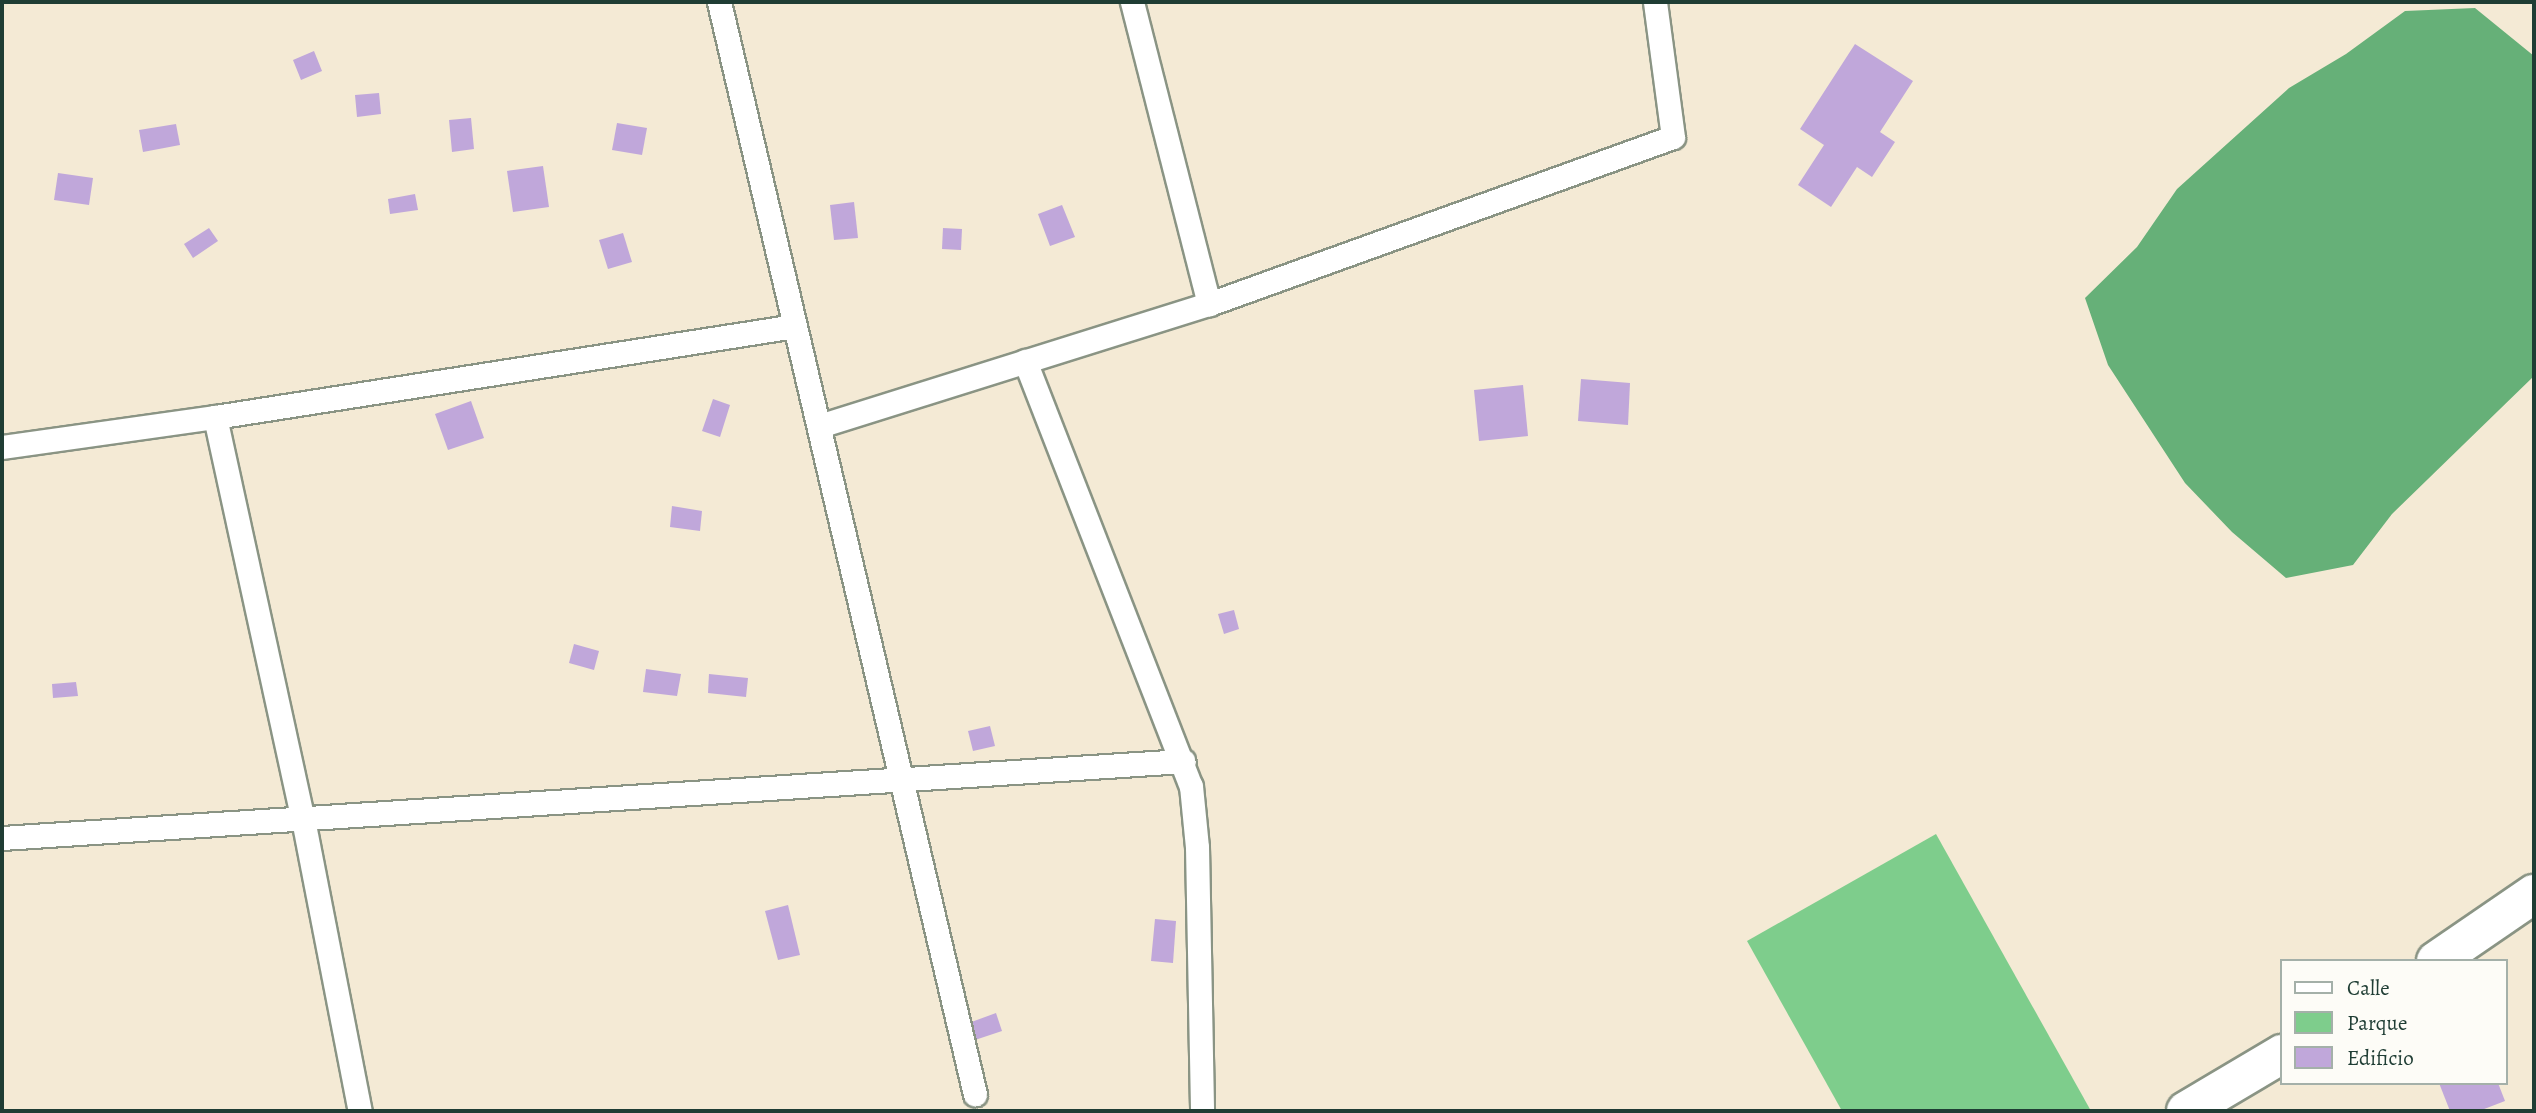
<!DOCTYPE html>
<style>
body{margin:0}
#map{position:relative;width:2536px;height:1113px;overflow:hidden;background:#f4ead5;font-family:Alegreya,serif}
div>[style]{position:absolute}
.green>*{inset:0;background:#7ecd8c}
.forest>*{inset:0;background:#66b078}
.building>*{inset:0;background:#c0a7da}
.roads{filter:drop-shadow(2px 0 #8a9484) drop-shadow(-2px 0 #8a9484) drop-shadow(0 2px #8a9484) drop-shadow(0 -2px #8a9484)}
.service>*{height:23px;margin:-11.5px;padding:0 11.5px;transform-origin:11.5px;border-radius:11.5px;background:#fff}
.tertiary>*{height:38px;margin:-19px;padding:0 19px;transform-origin:19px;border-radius:19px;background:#fff}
span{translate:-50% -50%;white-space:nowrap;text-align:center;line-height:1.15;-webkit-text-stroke:6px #fdfcf7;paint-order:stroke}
.frame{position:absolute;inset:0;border:4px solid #1f3d34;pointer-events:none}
.legend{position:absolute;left:2280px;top:959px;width:228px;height:126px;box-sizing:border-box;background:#fdfcf7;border:2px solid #a4b0a9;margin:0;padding:9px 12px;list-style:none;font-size:21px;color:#1f3d34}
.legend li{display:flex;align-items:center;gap:14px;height:35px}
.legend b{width:35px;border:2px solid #a4b0a9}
</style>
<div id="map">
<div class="green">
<i style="clip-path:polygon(1936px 834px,2091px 1111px,1842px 1111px,1747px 941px)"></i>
</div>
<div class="forest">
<i style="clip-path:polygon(2475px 8px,2534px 56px,2534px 376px,2392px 514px,2353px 565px,2286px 578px,2232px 532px,2185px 483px,2108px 365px,2085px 298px,2137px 247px,2177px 189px,2289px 88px,2346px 54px,2405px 11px)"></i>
</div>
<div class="building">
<i style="clip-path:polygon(1855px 44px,1913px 81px,1880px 132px,1895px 142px,1872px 177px,1857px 167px,1831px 207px,1798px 185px,1824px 145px,1800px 129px)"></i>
<i style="clip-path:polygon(314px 51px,322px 71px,301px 80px,293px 60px)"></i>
<i style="clip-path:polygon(379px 93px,381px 114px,357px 117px,355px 95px)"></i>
<i style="clip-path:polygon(471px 118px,474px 149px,452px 152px,449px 120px)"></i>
<i style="clip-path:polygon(617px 123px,647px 128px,642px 155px,612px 150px)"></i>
<i style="clip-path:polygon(176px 124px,180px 145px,143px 152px,139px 130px)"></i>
<i style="clip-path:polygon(543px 166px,549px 207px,513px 212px,507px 171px)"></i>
<i style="clip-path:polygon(58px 173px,93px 178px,89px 205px,54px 200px)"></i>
<i style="clip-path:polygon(415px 194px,418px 210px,390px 214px,388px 199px)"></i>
<i style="clip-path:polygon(854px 202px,858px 238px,834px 240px,830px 205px)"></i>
<i style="clip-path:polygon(1062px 205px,1075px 237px,1050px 246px,1038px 214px)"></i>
<i style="clip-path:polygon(209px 228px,218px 241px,193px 258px,184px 244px)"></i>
<i style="clip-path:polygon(943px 228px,962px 229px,961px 250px,942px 249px)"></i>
<i style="clip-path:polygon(623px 233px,632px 262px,608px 269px,599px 240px)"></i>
<i style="clip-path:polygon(1581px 379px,1630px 383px,1628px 425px,1578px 421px)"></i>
<i style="clip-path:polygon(1523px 385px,1528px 436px,1479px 441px,1474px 390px)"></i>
<i style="clip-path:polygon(713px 399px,730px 405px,720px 437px,702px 431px)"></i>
<i style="clip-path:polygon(471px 401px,484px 438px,448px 450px,435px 414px)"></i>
<i style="clip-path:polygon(672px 506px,702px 511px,700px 531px,670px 527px)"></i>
<i style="clip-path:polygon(1234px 610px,1239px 629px,1224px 634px,1218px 614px)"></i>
<i style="clip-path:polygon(574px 644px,599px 651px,594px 670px,569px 663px)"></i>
<i style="clip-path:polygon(646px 669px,681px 674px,677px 696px,643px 692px)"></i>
<i style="clip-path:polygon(709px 674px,748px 678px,746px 697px,708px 693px)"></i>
<i style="clip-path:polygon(76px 682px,78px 696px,53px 698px,52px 684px)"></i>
<i style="clip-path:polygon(990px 726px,995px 746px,973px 751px,968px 731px)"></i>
<i style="clip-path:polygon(788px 905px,800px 955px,778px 960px,765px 911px)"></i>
<i style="clip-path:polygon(1155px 919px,1176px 921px,1173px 963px,1151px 961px)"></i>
<i style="clip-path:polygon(996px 1013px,1002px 1031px,972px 1041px,966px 1024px)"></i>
<i style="clip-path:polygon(2439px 1083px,2498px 1083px,2505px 1101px,2479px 1111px,2450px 1111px)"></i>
</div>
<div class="roads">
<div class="service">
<i style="left:719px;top:2px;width:1122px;rotate:76.81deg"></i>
<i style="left:1132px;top:2px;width:312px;rotate:75.7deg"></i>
<i style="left:1025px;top:361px;width:456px;rotate:68.7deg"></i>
<i style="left:1191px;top:786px;width:61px;rotate:84.4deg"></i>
<i style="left:1197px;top:847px;width:264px;rotate:88.9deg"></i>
<i style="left:215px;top:417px;width:412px;rotate:77.7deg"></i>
<i style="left:303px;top:819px;width:298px;rotate:79deg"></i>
<i style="left:819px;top:426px;width:409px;rotate:-17.4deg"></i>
<i style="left:1209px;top:304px;width:493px;rotate:-19.8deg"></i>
<i style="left:1673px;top:137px;width:136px;rotate:-97.6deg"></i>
<i style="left:2px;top:447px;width:215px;rotate:-8deg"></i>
<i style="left:215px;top:417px;width:587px;rotate:-8.92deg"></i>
<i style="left:2px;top:838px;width:1184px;rotate:-3.73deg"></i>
</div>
<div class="tertiary">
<i style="left:2436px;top:961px;width:119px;rotate:-34.4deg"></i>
<i style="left:2186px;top:1111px;width:112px;rotate:-30.7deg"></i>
</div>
</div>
<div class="frame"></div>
<ul class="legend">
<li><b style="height:9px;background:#fff"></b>Calle</li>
<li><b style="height:19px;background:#7ecd8c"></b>Parque</li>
<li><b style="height:19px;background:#c0a7da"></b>Edificio</li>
</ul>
</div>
